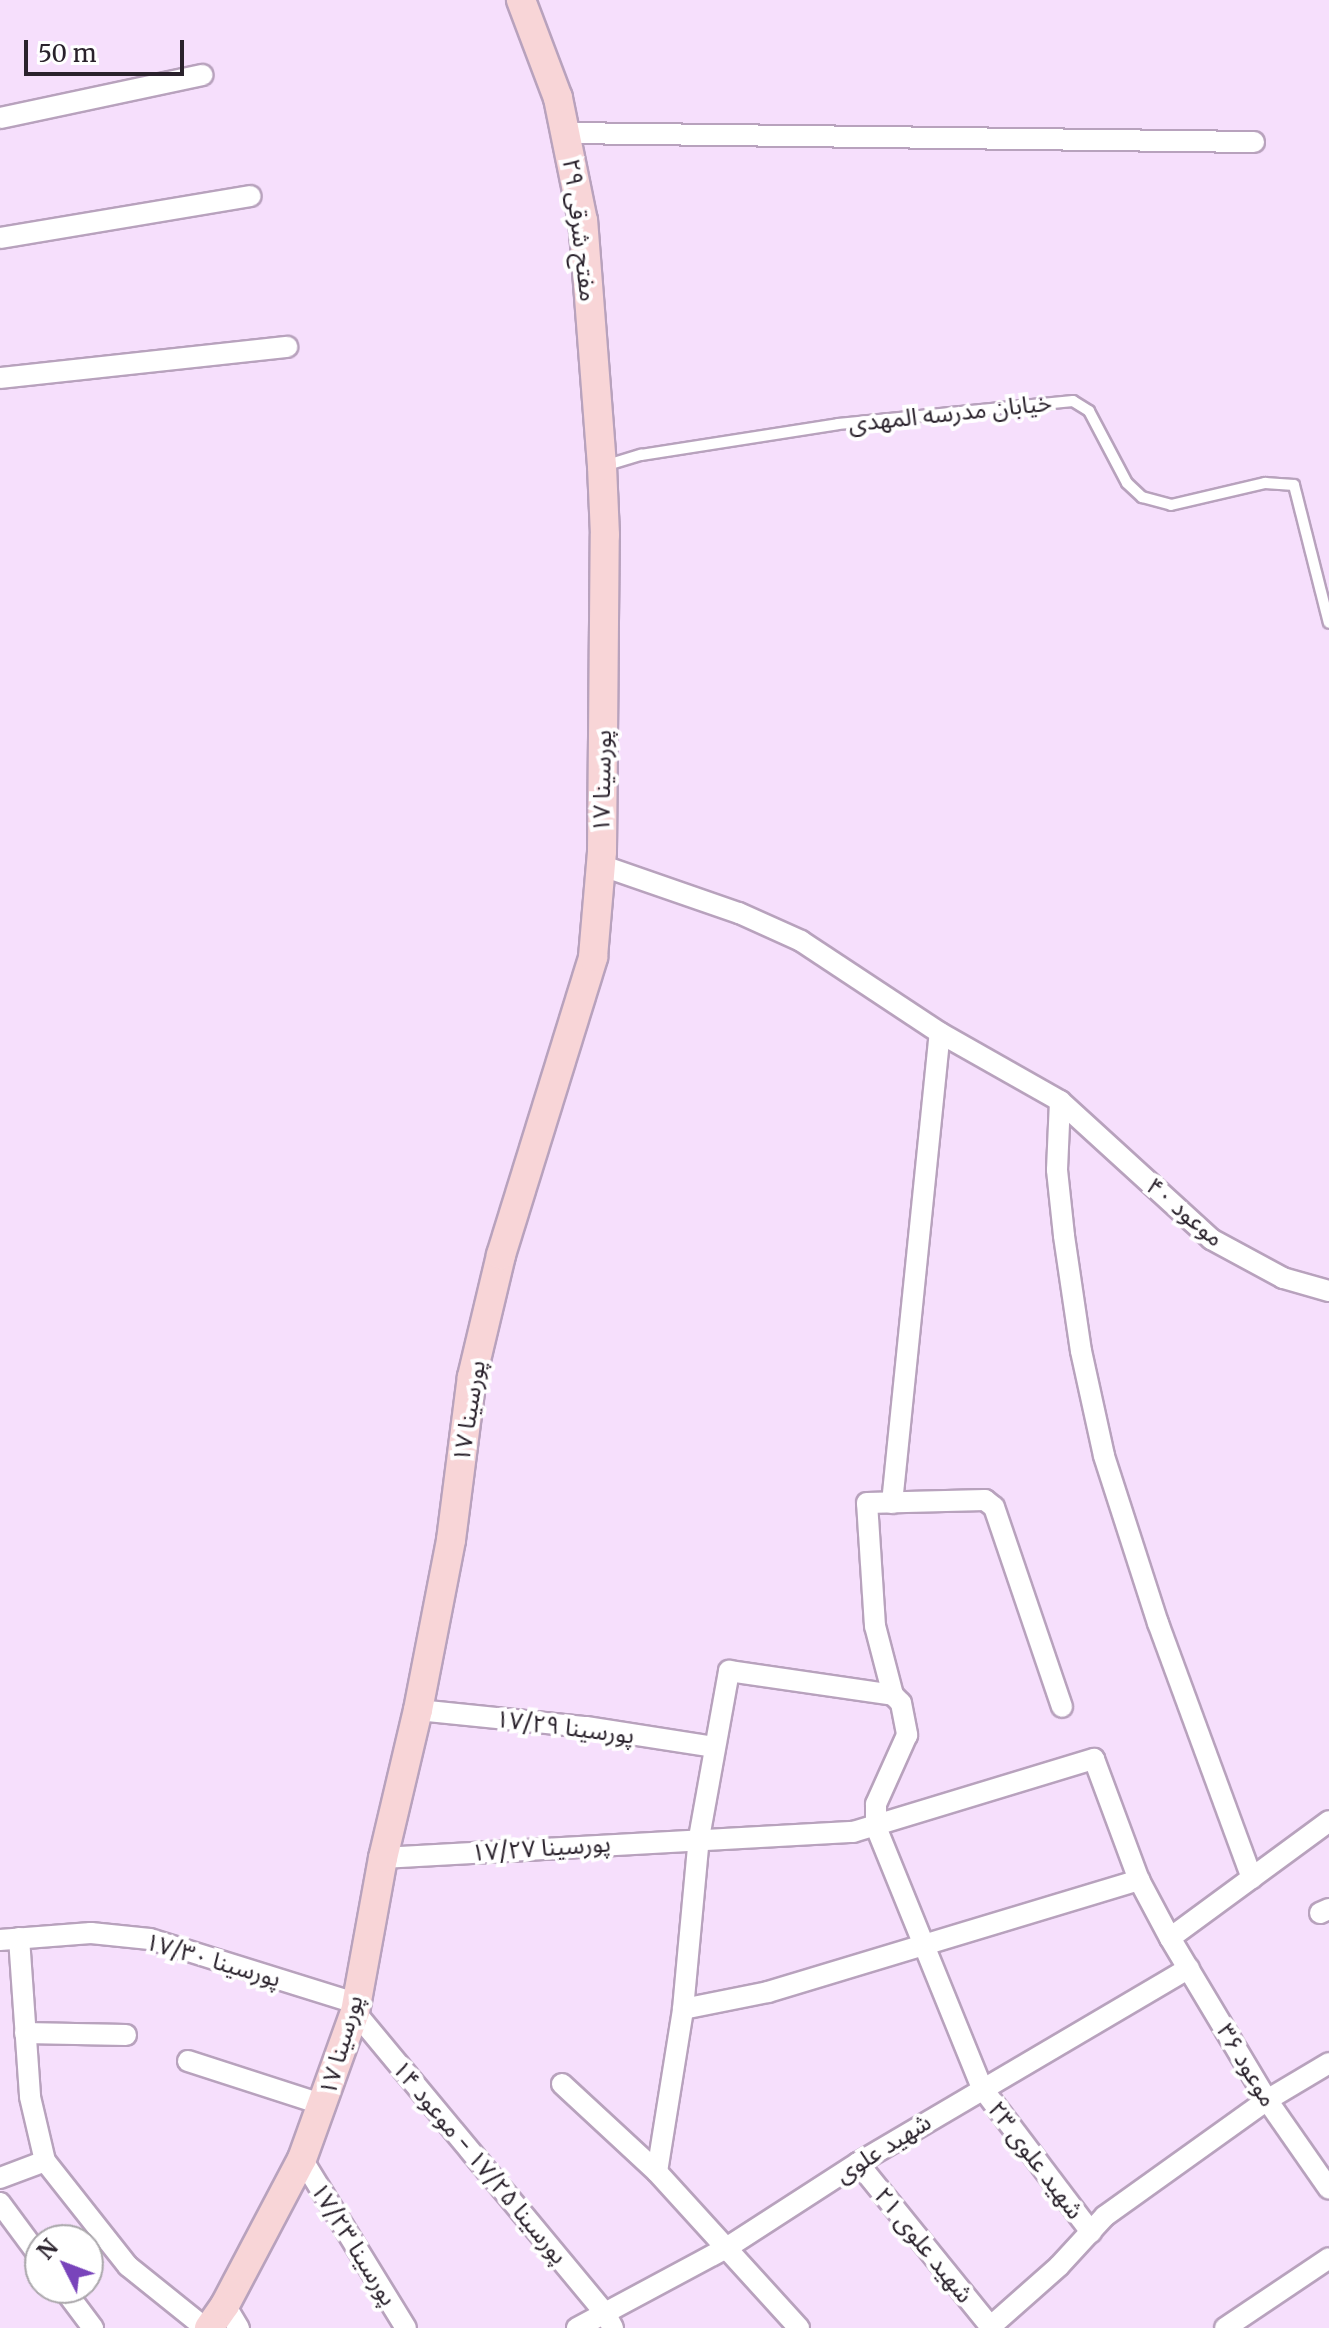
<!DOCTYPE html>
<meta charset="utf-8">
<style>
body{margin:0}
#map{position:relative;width:1329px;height:2328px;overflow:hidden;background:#f6dffc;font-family:Merriweather,"Noto Sans Arabic",serif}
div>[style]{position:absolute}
.roads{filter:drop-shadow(2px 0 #b8a2bd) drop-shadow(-2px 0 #b8a2bd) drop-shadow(0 2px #b8a2bd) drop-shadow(0 -2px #b8a2bd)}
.lane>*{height:10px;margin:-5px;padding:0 5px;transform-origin:5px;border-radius:5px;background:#fff}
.street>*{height:20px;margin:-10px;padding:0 10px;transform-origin:10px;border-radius:10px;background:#fff}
.secondary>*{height:28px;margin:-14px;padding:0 14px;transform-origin:14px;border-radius:14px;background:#f8d5d7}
span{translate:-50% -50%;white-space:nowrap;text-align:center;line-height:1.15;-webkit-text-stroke:8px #fff;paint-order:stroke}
.street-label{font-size:24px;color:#2a222c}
.north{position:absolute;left:24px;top:2224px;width:80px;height:80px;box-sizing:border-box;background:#fff;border:2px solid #aaa7ab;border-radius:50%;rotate:312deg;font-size:22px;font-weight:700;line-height:32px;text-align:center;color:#2a222c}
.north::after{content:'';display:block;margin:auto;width:28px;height:36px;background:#7944bb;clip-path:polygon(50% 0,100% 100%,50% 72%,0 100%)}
.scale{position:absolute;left:24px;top:40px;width:160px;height:36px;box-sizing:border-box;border:4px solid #2a222c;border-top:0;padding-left:10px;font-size:24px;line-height:28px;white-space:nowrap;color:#2a222c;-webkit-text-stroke:6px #fff;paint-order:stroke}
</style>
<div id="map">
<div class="roads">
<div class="lane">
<i style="left:604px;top:466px;width:39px;rotate:-17deg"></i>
<i style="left:641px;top:455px;width:199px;rotate:-8.9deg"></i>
<i style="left:838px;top:424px;width:236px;rotate:-5.6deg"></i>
<i style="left:1073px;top:401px;width:19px;rotate:32deg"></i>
<i style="left:1089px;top:411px;width:81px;rotate:62.2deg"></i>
<i style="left:1127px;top:483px;width:21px;rotate:43deg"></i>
<i style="left:1142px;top:497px;width:30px;rotate:15deg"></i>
<i style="left:1171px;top:505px;width:97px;rotate:-13.2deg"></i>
<i style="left:1265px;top:483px;width:29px;rotate:4deg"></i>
<i style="left:1294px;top:485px;width:142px;rotate:75.8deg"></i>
</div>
<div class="street">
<i style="left:0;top:118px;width:207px;rotate:-12deg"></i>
<i style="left:566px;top:133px;width:688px;rotate:0.75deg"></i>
<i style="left:0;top:238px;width:254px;rotate:-9.5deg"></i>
<i style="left:0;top:378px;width:289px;rotate:-6.2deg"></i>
<i style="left:600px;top:865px;width:147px;rotate:19.1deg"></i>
<i style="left:739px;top:913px;width:68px;rotate:24.3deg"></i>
<i style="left:801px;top:941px;width:167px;rotate:33.5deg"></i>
<i style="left:940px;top:1033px;width:138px;rotate:29.5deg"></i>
<i style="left:1060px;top:1101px;width:205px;rotate:42.4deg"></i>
<i style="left:1211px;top:1239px;width:82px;rotate:28.4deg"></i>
<i style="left:1283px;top:1278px;width:48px;rotate:15.8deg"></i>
<i style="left:1060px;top:1101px;width:69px;rotate:92.5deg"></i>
<i style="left:1057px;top:1170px;width:66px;rotate:83.9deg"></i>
<i style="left:1064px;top:1236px;width:116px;rotate:81.6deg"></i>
<i style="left:1081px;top:1351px;width:107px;rotate:77.6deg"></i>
<i style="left:1104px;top:1456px;width:176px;rotate:72.1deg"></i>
<i style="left:1158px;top:1623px;width:272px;rotate:69.8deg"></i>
<i style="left:892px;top:1503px;width:472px;rotate:-84.2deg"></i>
<i style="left:893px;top:1695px;width:11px;rotate:45deg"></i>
<i style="left:901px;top:1703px;width:33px;rotate:79deg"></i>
<i style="left:907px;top:1735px;width:76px;rotate:114.2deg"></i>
<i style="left:876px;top:1804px;width:23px;rotate:90deg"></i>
<i style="left:876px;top:1827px;width:282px;rotate:67.9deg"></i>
<i style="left:982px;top:2088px;width:181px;rotate:52.9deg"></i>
<i style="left:418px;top:1710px;width:169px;rotate:5.8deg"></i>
<i style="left:586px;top:1727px;width:129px;rotate:8.9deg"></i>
<i style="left:383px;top:1858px;width:471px;rotate:-3.2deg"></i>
<i style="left:853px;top:1832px;width:252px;rotate:-16.9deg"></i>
<i style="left:1094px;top:1759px;width:129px;rotate:69.6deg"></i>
<i style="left:1139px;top:1880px;width:66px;rotate:61.9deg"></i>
<i style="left:1170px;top:1938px;width:189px;rotate:59.1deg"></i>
<i style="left:1267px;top:2100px;width:108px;rotate:55.1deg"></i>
<i style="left:1320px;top:1913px;width:10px;rotate:-24deg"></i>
<i style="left:19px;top:1938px;width:159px;rotate:86deg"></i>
<i style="left:30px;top:2097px;width:66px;rotate:76.8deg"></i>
<i style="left:45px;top:2161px;width:134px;rotate:51.7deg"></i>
<i style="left:128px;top:2266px;width:99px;rotate:38.8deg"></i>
<i style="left:1170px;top:1938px;width:197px;rotate:-36.3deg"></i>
<i style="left:0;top:1940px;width:91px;rotate:-4.4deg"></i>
<i style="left:91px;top:1933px;width:59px;rotate:5.8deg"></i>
<i style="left:150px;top:1939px;width:215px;rotate:17.3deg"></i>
<i style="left:683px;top:2009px;width:87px;rotate:-11.3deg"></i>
<i style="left:768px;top:1992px;width:388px;rotate:-16.8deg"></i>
<i style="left:355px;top:2012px;width:391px;rotate:50.3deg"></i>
<i style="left:605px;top:2313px;width:17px;rotate:62deg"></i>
<i style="left:25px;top:2033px;width:101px;rotate:1.1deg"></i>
<i style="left:188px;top:2061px;width:143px;rotate:17.9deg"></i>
<i style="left:562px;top:2084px;width:129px;rotate:42.8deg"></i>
<i style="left:302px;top:2159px;width:198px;rotate:58.4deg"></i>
<i style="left:858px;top:2163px;width:211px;rotate:51deg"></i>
<i style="left:0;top:2178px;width:48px;rotate:-20.7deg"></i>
<i style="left:0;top:2203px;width:67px;rotate:53.5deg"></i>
<i style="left:63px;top:2288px;width:50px;rotate:53.1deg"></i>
<i style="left:225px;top:2305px;width:27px;rotate:59deg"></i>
<i style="left:577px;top:2328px;width:171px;rotate:-28.2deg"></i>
<i style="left:728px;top:2247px;width:155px;rotate:-32.9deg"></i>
<i style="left:858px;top:2163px;width:384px;rotate:-30.5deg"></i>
<i style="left:799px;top:2328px;width:211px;rotate:-132.3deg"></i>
<i style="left:657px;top:2172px;width:165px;rotate:-80.9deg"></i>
<i style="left:683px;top:2009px;width:172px;rotate:-84.7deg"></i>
<i style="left:699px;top:1838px;width:170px;rotate:-79.8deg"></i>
<i style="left:729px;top:1671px;width:166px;rotate:8.3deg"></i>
<i style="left:893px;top:1695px;width:71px;rotate:-104.6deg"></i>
<i style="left:875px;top:1626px;width:123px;rotate:-93.7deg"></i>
<i style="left:867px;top:1503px;width:118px;rotate:-1.5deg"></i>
<i style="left:985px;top:1500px;width:11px;rotate:38deg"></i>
<i style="left:994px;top:1507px;width:211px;rotate:71.2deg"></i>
<i style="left:989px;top:2328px;width:94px;rotate:-41.5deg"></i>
<i style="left:1059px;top:2266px;width:68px;rotate:-47.4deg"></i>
<i style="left:1105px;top:2216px;width:199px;rotate:-35.6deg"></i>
<i style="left:1267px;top:2100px;width:72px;rotate:-30.8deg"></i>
<i style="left:1225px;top:2328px;width:125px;rotate:-33.9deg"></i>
</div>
<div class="secondary">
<i style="left:209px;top:2328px;width:28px;rotate:-55deg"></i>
<i style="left:225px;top:2305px;width:165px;rotate:-62.2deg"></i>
<i style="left:302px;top:2159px;width:156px;rotate:-70.2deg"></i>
<i style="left:355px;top:2012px;width:157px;rotate:-79.7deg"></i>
<i style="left:383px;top:1858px;width:152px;rotate:-76.7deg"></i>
<i style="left:418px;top:1710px;width:173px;rotate:-79deg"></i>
<i style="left:451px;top:1540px;width:164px;rotate:-82.7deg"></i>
<i style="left:472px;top:1377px;width:125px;rotate:-76.6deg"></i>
<i style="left:501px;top:1255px;width:312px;rotate:-72.8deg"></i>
<i style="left:593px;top:957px;width:106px;rotate:-85.1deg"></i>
<i style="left:602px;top:851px;width:316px;rotate:-89.5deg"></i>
<i style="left:605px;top:535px;width:69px;rotate:-92.5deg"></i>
<i style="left:602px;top:466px;width:246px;rotate:-94.4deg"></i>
<i style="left:583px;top:221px;width:126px;rotate:-101.5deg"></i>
<i style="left:558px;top:98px;width:105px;rotate:-110.7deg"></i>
</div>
</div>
<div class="street-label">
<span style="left:580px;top:230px;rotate:83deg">مفتح شرقی ۲۹</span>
<span style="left:950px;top:413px;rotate:-6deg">خیابان مدرسه المهدی</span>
<span style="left:602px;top:781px;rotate:-89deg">پورسینا ۱۷</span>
<span style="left:1185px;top:1212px;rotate:40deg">موعود ۴۰</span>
<span style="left:469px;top:1411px;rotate:-81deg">پورسینا ۱۷</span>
<span style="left:565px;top:1727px;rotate:7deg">پورسینا ۱۷/۲۹</span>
<span style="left:541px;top:1848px;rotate:-4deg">پورسینا ۱۷/۲۷</span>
<span style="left:213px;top:1960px;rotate:16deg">پورسینا ۱۷/۳۰</span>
<span style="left:341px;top:2045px;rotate:-74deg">پورسینا ۱۷</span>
<span style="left:1247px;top:2065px;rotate:59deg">موعود ۳۶</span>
<span style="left:883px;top:2148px;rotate:-32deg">شهید علوی</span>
<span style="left:1036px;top:2160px;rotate:53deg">شهید علوی ۲۳</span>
<span style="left:480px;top:2162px;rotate:50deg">پورسینا ۱۷/۲۵ - موعود ۱۴</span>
<span style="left:354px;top:2244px;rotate:58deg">پورسینا ۱۷/۲۳</span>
<span style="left:924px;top:2245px;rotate:51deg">شهید علوی ۲۱</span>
</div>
<div class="north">N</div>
<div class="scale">50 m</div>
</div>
